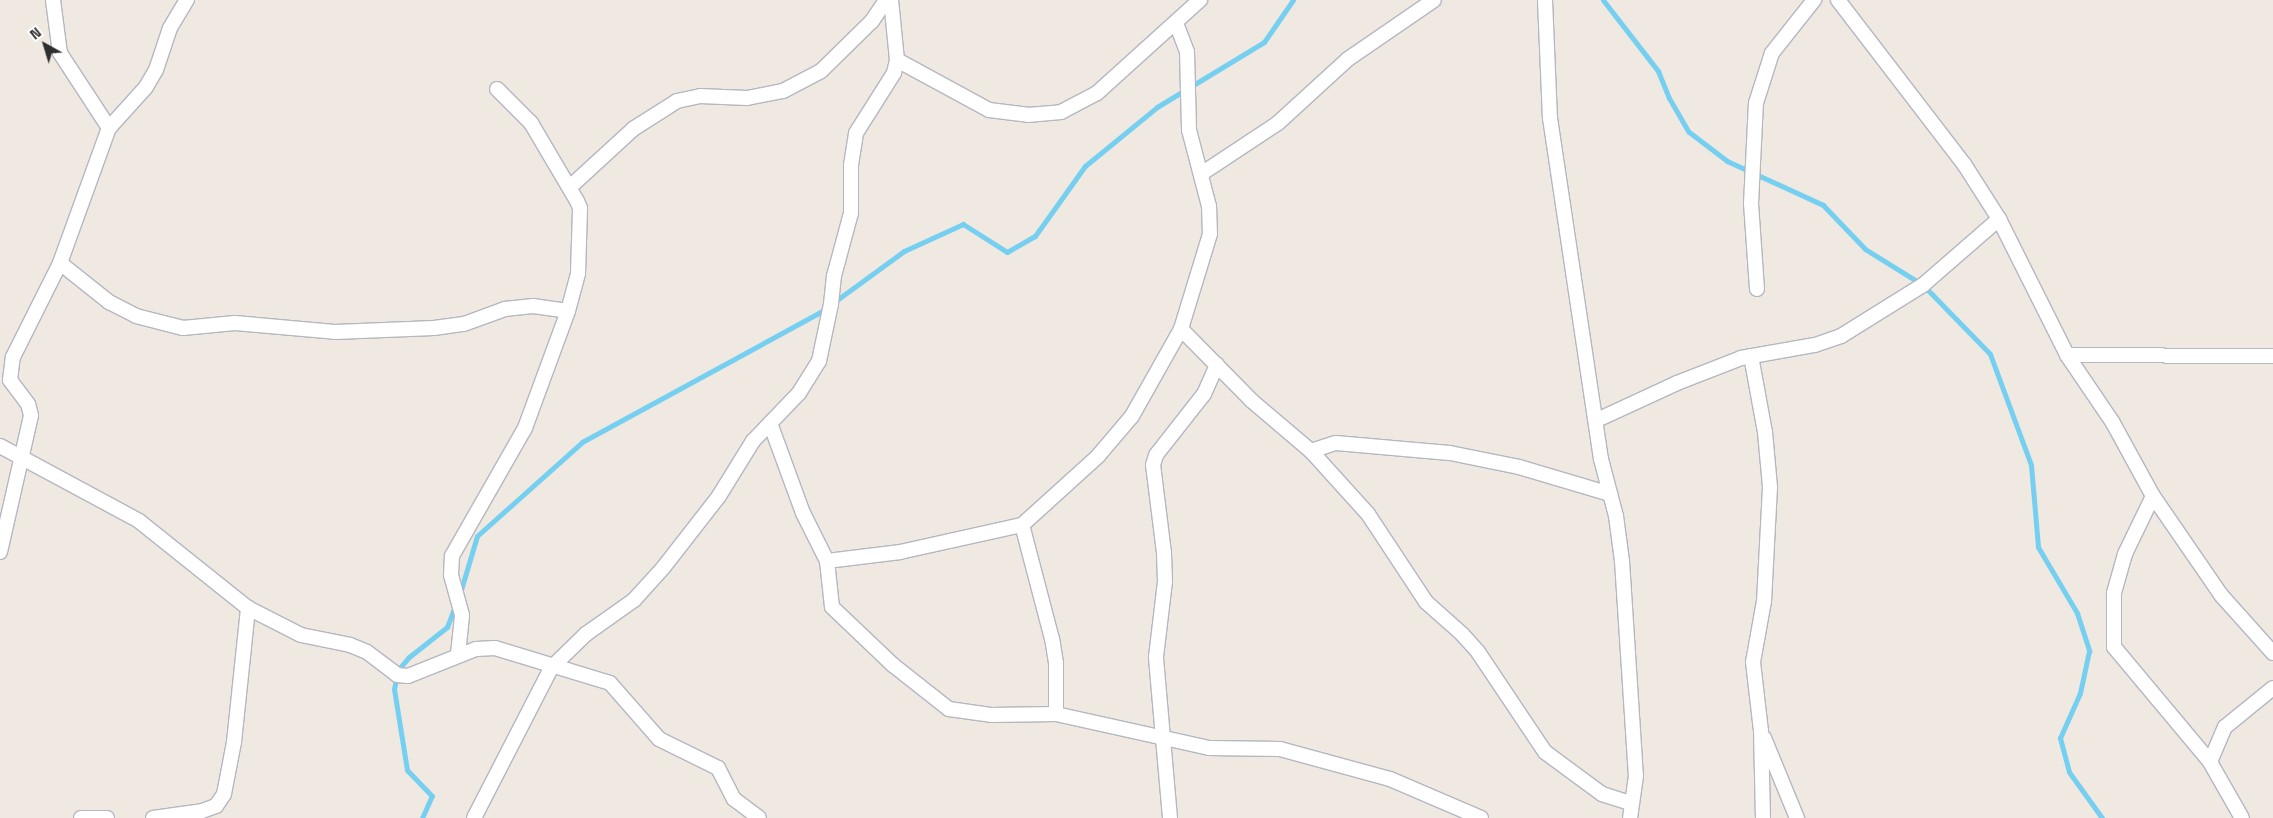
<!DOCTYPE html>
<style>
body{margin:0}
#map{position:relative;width:2273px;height:818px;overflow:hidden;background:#efe9e1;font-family:"Space Grotesk",sans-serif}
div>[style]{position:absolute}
.stream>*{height:5px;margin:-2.5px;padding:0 2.5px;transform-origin:2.5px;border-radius:2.5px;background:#75cff0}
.roads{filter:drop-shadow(1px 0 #b4b7c1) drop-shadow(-1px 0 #b4b7c1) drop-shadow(0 1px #b4b7c1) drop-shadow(0 -1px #b4b7c1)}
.minor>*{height:14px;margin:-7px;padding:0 7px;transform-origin:7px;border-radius:7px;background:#fff}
span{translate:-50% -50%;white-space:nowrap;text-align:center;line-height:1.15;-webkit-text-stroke:4px #fff;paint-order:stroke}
.north{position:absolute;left:20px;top:20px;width:50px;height:50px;-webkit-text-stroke:4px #fff;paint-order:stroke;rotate:321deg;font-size:14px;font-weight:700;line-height:20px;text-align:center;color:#2e2e2e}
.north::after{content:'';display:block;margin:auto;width:18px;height:22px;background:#2e2e2e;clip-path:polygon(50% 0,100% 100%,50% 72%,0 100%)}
</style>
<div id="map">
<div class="stream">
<i style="left:1603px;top:0;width:90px;rotate:52.2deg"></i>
<i style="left:1658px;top:71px;width:29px;rotate:68deg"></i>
<i style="left:1669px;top:98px;width:39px;rotate:60deg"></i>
<i style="left:1689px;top:132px;width:48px;rotate:37.3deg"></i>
<i style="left:1727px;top:161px;width:106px;rotate:24.6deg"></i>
<i style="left:1823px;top:205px;width:61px;rotate:46.3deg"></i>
<i style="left:1865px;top:249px;width:68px;rotate:31.8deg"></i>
<i style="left:1923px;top:285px;width:96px;rotate:45.8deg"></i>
<i style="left:1990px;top:354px;width:118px;rotate:69.7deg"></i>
<i style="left:2031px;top:465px;width:82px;rotate:85.1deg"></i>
<i style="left:2038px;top:547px;width:77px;rotate:59.4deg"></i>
<i style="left:2077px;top:613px;width:40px;rotate:72deg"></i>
<i style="left:2089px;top:651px;width:43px;rotate:102.1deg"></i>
<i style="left:2080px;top:693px;width:49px;rotate:114deg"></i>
<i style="left:2060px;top:738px;width:35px;rotate:75deg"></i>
<i style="left:2069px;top:772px;width:57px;rotate:54.3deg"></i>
<i style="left:460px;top:593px;width:59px;rotate:-73.4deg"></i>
<i style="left:477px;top:536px;width:141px;rotate:-41.8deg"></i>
<i style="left:582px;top:442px;width:270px;rotate:-28.6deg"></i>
<i style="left:819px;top:313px;width:105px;rotate:-36.1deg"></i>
<i style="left:904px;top:251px;width:65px;rotate:-24.6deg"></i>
<i style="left:963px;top:224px;width:52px;rotate:32.5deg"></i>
<i style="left:1007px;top:252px;width:32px;rotate:-30deg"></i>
<i style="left:1035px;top:236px;width:86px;rotate:-54.5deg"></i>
<i style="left:1085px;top:166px;width:93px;rotate:-39.3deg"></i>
<i style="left:1157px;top:107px;width:125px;rotate:-31.3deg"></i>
<i style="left:1264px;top:42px;width:51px;rotate:-55.4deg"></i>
<i style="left:422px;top:818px;width:24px;rotate:-66deg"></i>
<i style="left:432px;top:796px;width:36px;rotate:-134deg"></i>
<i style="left:407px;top:770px;width:82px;rotate:-99.1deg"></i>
<i style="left:394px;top:689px;width:19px;rotate:-78deg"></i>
<i style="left:398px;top:670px;width:17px;rotate:-50deg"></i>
<i style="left:409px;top:657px;width:48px;rotate:-38.3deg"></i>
<i style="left:447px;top:627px;width:22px;rotate:-69deg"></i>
</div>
<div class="roads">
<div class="minor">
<i style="left:53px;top:0;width:53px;rotate:82.5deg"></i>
<i style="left:60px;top:53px;width:90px;rotate:56.8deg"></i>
<i style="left:1545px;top:0;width:118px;rotate:87.6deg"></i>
<i style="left:1550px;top:118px;width:345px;rotate:81.5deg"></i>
<i style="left:1601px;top:459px;width:59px;rotate:75.3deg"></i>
<i style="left:1616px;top:516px;width:45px;rotate:82.4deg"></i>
<i style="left:1622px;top:561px;width:215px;rotate:86.3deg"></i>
<i style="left:1636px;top:776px;width:42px;rotate:98.1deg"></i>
<i style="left:1838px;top:0;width:207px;rotate:52.5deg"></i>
<i style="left:1964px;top:164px;width:65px;rotate:57.5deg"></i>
<i style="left:1999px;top:219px;width:152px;rotate:63.4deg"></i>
<i style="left:2067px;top:355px;width:82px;rotate:55.9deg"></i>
<i style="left:2113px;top:423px;width:83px;rotate:61.3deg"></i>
<i style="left:2153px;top:496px;width:120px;rotate:55.5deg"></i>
<i style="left:2221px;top:595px;width:78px;rotate:48.1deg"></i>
<i style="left:1176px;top:23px;width:31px;rotate:69deg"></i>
<i style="left:1187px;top:52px;width:78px;rotate:88.5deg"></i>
<i style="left:1189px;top:130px;width:79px;rotate:75.3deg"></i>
<i style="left:1209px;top:206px;width:28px;rotate:88deg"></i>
<i style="left:1210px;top:234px;width:99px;rotate:107deg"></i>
<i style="left:1181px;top:329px;width:101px;rotate:45.4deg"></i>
<i style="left:1252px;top:401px;width:77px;rotate:40.3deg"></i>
<i style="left:1311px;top:451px;width:85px;rotate:47.9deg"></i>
<i style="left:1368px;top:514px;width:105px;rotate:56.6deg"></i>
<i style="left:1426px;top:602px;width:48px;rotate:41.6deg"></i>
<i style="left:1462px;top:634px;width:24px;rotate:48deg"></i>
<i style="left:1478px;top:652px;width:120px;rotate:56.2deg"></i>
<i style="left:1545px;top:752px;width:71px;rotate:36.4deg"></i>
<i style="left:1602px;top:794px;width:29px;rotate:18deg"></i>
<i style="left:897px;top:60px;width:105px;rotate:28.5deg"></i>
<i style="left:989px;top:110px;width:39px;rotate:7deg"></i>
<i style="left:1028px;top:115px;width:33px;rotate:-5deg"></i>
<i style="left:1061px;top:112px;width:41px;rotate:-27.8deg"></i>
<i style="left:1097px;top:93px;width:139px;rotate:-42.1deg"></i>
<i style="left:1201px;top:174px;width:92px;rotate:-33.5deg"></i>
<i style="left:1278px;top:123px;width:95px;rotate:-42.4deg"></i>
<i style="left:1348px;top:59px;width:104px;rotate:-34.5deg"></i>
<i style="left:570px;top:187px;width:86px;rotate:-42.6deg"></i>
<i style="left:633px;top:129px;width:52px;rotate:-32.5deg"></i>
<i style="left:677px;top:101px;width:24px;rotate:-12deg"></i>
<i style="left:700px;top:96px;width:47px;rotate:2.4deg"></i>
<i style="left:747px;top:98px;width:37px;rotate:-11deg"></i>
<i style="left:783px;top:91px;width:43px;rotate:-27.8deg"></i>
<i style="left:821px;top:71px;width:71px;rotate:-44.4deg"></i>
<i style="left:872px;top:21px;width:25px;rotate:-56deg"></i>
<i style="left:60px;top:263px;width:63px;rotate:38.5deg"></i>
<i style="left:109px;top:302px;width:30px;rotate:27deg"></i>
<i style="left:136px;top:316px;width:49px;rotate:14.3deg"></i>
<i style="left:183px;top:328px;width:52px;rotate:-5.5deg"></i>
<i style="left:235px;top:323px;width:100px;rotate:5.1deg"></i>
<i style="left:335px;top:332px;width:99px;rotate:-2.3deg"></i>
<i style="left:434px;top:328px;width:30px;rotate:-8deg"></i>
<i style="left:464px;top:324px;width:44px;rotate:-20.1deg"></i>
<i style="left:505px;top:309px;width:28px;rotate:-6deg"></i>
<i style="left:533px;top:306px;width:35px;rotate:8deg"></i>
<i style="left:1757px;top:289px;width:85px;rotate:-94deg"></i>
<i style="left:1751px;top:204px;width:101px;rotate:-87.2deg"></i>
<i style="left:1756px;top:103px;width:52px;rotate:-72.3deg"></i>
<i style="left:1772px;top:53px;width:68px;rotate:-51.6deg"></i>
<i style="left:2067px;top:355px;width:206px;rotate:0.3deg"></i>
<i style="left:1751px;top:356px;width:77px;rotate:79.6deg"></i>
<i style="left:1765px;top:432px;width:55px;rotate:84.8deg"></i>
<i style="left:1770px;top:487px;width:114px;rotate:93deg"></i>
<i style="left:1764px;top:601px;width:62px;rotate:100.2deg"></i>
<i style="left:1753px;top:662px;width:69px;rotate:83.4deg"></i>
<i style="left:1761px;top:731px;width:87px;rotate:88.7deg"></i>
<i style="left:1597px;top:420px;width:88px;rotate:-24.8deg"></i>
<i style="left:1677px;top:383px;width:69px;rotate:-21.3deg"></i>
<i style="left:1741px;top:358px;width:75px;rotate:-10deg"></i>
<i style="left:1815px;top:345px;width:28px;rotate:-19deg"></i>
<i style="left:1841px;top:336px;width:97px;rotate:-31.9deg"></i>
<i style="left:1923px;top:285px;width:101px;rotate:-41deg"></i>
<i style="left:770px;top:423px;width:96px;rotate:69.9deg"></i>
<i style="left:803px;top:513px;width:54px;rotate:63.4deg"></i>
<i style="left:827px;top:561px;width:74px;rotate:-7deg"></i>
<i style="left:900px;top:552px;width:125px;rotate:-12.5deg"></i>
<i style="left:0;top:446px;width:158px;rotate:28.3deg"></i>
<i style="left:139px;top:521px;width:139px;rotate:38.6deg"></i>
<i style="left:248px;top:608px;width:59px;rotate:27deg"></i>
<i style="left:301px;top:635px;width:50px;rotate:11.5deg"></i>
<i style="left:350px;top:645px;width:18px;rotate:22deg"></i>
<i style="left:367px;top:652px;width:38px;rotate:37deg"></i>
<i style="left:397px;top:675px;width:11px;rotate:5deg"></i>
<i style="left:408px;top:676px;width:73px;rotate:-21.7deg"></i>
<i style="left:476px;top:649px;width:19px;rotate:-3deg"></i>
<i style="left:495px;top:648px;width:120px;rotate:16.9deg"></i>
<i style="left:610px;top:683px;width:74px;rotate:48.8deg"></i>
<i style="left:659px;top:739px;width:66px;rotate:26.2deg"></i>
<i style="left:718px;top:768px;width:35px;rotate:63deg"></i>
<i style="left:734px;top:799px;width:31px;rotate:37deg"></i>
<i style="left:1311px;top:451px;width:26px;rotate:-18deg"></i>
<i style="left:1336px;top:443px;width:114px;rotate:5deg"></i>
<i style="left:1450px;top:453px;width:70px;rotate:11.5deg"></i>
<i style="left:1519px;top:467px;width:95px;rotate:16.5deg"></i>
<i style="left:2153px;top:496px;width:64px;rotate:115.8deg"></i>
<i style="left:2125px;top:554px;width:41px;rotate:105.8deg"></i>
<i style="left:2114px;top:593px;width:54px;rotate:90deg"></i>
<i style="left:2114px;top:647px;width:150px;rotate:50.1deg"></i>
<i style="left:2210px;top:762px;width:64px;rotate:60.3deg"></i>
<i style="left:0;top:552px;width:140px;rotate:-77.2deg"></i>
<i style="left:31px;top:415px;width:11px;rotate:-105deg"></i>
<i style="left:28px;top:404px;width:30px;rotate:-127deg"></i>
<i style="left:10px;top:380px;width:23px;rotate:-83deg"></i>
<i style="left:13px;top:357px;width:105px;rotate:-63.4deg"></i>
<i style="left:60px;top:263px;width:144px;rotate:-70.1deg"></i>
<i style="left:109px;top:128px;width:55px;rotate:-47.9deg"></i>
<i style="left:146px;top:87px;width:20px;rotate:-60deg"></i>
<i style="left:156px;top:70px;width:44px;rotate:-71.6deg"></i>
<i style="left:170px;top:28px;width:33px;rotate:-59deg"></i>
<i style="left:827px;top:561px;width:46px;rotate:83.8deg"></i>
<i style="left:832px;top:607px;width:84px;rotate:43.6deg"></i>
<i style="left:893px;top:665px;width:71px;rotate:38.2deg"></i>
<i style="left:949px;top:709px;width:42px;rotate:8.1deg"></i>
<i style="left:991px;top:715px;width:65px;rotate:-0.9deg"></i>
<i style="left:1056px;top:714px;width:157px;rotate:12.5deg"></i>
<i style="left:1209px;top:748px;width:71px;rotate:0.8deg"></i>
<i style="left:1280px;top:749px;width:114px;rotate:15.3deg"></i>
<i style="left:1390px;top:779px;width:99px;rotate:23.2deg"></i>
<i style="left:458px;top:654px;width:39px;rotate:-84deg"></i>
<i style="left:462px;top:615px;width:41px;rotate:-105.4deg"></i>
<i style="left:451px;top:575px;width:19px;rotate:-87deg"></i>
<i style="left:452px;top:556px;width:147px;rotate:-60.3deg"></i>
<i style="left:525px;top:428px;width:125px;rotate:-69.8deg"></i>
<i style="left:568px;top:311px;width:39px;rotate:-75deg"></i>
<i style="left:578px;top:273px;width:65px;rotate:-88.2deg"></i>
<i style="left:580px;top:208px;width:8px;rotate:-113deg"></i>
<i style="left:577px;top:201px;width:91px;rotate:-120.5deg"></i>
<i style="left:531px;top:123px;width:48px;rotate:-135deg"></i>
<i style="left:1056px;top:714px;width:51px;rotate:-90deg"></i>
<i style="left:1056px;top:663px;width:24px;rotate:-99deg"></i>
<i style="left:1052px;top:639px;width:118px;rotate:-104.7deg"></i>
<i style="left:1022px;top:525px;width:103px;rotate:-42.2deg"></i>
<i style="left:1098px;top:456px;width:52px;rotate:-49.6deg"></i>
<i style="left:1132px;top:416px;width:100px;rotate:-60.6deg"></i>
<i style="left:1764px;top:738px;width:87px;rotate:67.6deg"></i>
<i style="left:2210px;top:762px;width:38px;rotate:-67deg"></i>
<i style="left:2225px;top:727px;width:62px;rotate:-39.1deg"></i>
<i style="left:81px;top:818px;width:26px"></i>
<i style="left:153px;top:818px;width:49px;rotate:-8.1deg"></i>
<i style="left:202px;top:811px;width:15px;rotate:-20deg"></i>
<i style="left:216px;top:806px;width:14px;rotate:-56deg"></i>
<i style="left:224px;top:794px;width:53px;rotate:-79.1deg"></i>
<i style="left:234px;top:742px;width:135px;rotate:-84deg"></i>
<i style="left:474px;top:818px;width:169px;rotate:-62.8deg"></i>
<i style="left:551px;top:668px;width:49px;rotate:-44.2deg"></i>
<i style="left:586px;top:634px;width:59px;rotate:-35.3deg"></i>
<i style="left:634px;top:600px;width:43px;rotate:-47.8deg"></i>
<i style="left:663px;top:568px;width:91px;rotate:-52.1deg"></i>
<i style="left:719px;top:496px;width:65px;rotate:-58.3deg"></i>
<i style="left:753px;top:441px;width:66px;rotate:-46.2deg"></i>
<i style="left:799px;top:393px;width:38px;rotate:-58deg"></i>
<i style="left:819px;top:361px;width:58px;rotate:-78.1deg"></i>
<i style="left:831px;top:304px;width:28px;rotate:-84deg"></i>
<i style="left:834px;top:276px;width:65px;rotate:-74.9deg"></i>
<i style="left:851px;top:213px;width:48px;rotate:-90deg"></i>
<i style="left:851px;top:165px;width:32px;rotate:-81deg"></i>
<i style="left:856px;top:133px;width:71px;rotate:-57.7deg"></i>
<i style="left:894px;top:73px;width:13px;rotate:-77deg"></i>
<i style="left:897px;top:60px;width:60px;rotate:-95.7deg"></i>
<i style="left:1170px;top:818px;width:162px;rotate:-95deg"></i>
<i style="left:1156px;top:657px;width:76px;rotate:-83.2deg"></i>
<i style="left:1165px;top:582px;width:29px;rotate:-92deg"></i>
<i style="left:1164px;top:553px;width:89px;rotate:-97.1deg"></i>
<i style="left:1153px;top:465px;width:10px;rotate:-73deg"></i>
<i style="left:1156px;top:455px;width:78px;rotate:-51.8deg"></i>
<i style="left:1204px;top:394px;width:32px;rotate:-66deg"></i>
</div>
</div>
<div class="north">N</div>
</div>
